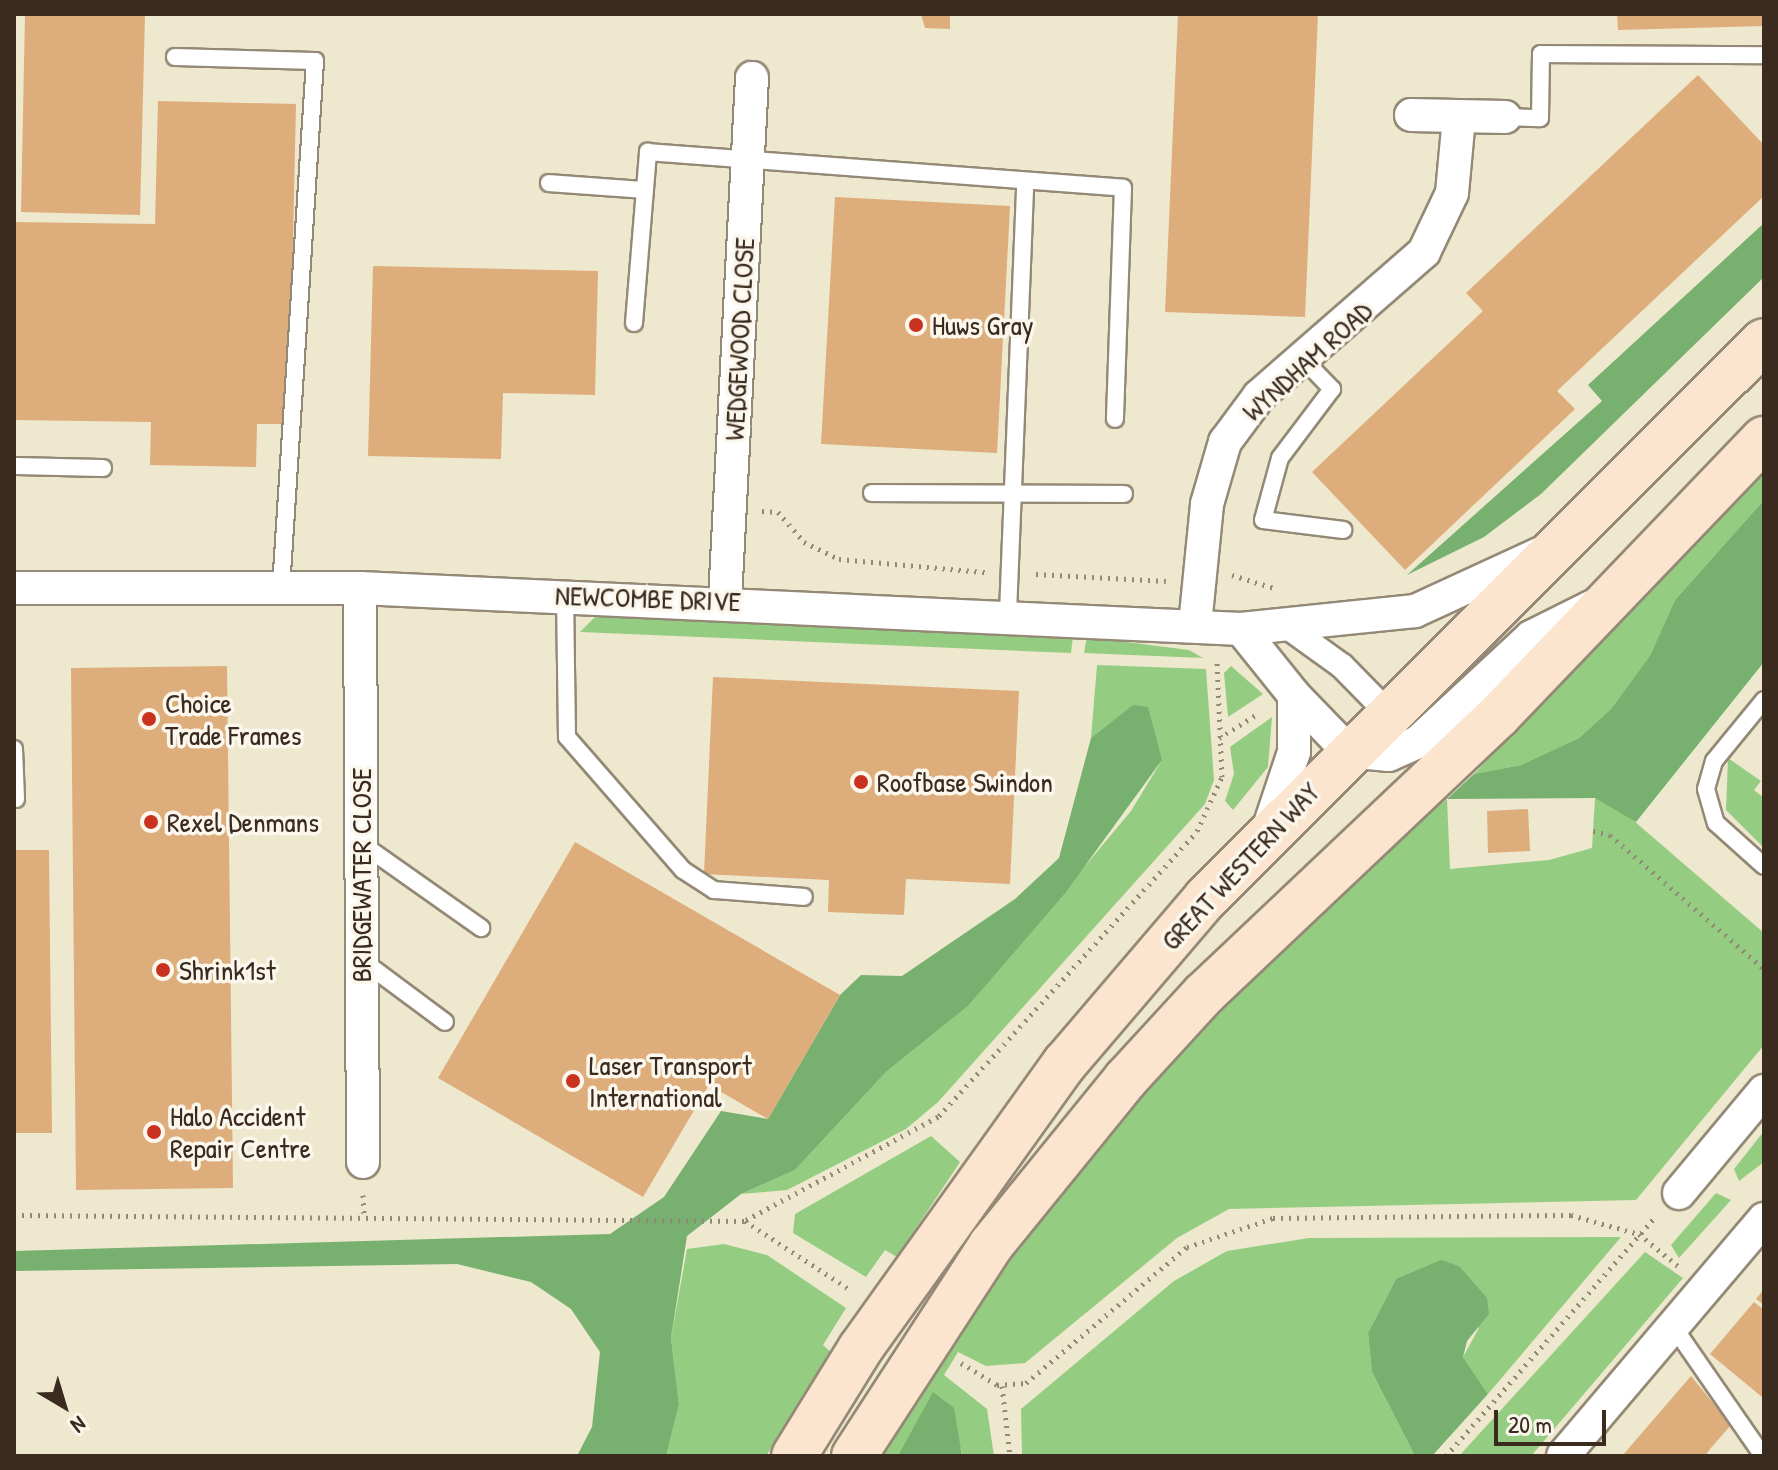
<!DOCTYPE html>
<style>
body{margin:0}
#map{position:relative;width:1778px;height:1470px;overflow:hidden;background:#eee8ce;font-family:"Patrick Hand",sans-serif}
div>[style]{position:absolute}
.green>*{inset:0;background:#94cd81}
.forest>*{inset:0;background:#77b06f}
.building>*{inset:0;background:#dead7c}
.path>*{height:5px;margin-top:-2.5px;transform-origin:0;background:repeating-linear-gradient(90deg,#948976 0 2px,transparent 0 8px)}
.roads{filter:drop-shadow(2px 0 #948976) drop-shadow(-2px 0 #948976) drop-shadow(0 2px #948976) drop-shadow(0 -2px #948976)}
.service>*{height:16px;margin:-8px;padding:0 8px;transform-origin:8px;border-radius:8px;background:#fff}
.pedestrian>*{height:24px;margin:-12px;padding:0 12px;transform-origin:12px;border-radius:12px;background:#fff}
.minor>*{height:32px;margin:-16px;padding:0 16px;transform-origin:16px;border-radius:16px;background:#fff}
.secondary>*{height:44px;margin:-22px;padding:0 22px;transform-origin:22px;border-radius:22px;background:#fbe5cf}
.dots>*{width:22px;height:22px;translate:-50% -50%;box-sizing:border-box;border:4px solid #fbf7ec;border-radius:50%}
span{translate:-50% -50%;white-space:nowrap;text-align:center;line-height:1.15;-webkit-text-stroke:7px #fbf7ec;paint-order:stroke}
.poi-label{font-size:28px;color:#3b2a1e}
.left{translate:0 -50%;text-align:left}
.street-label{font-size:28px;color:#3b2a1e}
.frame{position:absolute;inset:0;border:16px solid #3b2a1e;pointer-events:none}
.north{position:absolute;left:24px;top:1366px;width:80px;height:80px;-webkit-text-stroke:6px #fbf7ec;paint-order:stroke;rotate:142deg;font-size:22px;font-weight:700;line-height:32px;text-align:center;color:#3b2a1e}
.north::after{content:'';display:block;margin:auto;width:28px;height:36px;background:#3b2a1e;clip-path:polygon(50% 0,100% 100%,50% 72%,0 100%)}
.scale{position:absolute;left:1494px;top:1410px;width:112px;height:36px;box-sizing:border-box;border:4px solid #3b2a1e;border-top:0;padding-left:10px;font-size:24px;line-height:28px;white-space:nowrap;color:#3b2a1e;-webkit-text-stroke:6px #fbf7ec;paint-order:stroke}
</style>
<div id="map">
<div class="green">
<i style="clip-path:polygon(1764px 469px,1764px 500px,1675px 600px,1650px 657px,1611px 709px,1579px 738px,1521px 765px,1474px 774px)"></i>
<i style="clip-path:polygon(597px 615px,748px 621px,1073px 636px,1071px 653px,580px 632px)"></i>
<i style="clip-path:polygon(1087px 637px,1189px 650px,1203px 658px,1084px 653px)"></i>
<i style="clip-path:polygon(1097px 665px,1206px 669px,1214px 780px,1205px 804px,938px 1102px,906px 1129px,787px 1190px,741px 1194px,795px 1170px,886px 1072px,968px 1006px,1131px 811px,1162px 760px,1134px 705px,1091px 738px)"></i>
<i style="clip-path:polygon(1231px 666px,1263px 694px,1228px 717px,1224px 673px)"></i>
<i style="clip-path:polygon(1272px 717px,1268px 767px,1233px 810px,1225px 801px,1234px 774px,1230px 747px)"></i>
<i style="clip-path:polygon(1728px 758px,1761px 781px,1754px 790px,1764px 798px,1764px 848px,1726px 810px)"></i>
<i style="clip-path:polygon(1595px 798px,1612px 802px,1764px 933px,1764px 1045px,1636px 1200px,1229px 1209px,1177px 1238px,1025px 1363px,986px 1366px,958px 1352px,944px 1375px,987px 1409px,994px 1456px,962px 1456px,961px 1448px,877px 1456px,1018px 1245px,1164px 1059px,1397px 837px,1447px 799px,1450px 869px,1549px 860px,1592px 848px)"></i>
<i style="clip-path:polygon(1764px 1131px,1764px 1162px,1739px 1181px,1734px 1169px)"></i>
<i style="clip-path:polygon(931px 1136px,960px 1162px,897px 1257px,885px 1250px,866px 1277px,793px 1233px,795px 1214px)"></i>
<i style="clip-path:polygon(1716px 1193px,1731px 1200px,1679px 1258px,1671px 1245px)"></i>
<i style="clip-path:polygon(1621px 1237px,1488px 1394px,1463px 1357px,1479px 1328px,1396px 1279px,1368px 1333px,1372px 1372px,1415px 1456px,1022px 1456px,1021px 1409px,1174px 1281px,1227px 1251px,1309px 1238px)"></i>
<i style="clip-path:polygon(724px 1244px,767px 1255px,846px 1308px,823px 1345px,833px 1354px,766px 1456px,666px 1456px,679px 1405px,671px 1338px,687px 1249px)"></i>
<i style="clip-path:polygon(1645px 1252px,1683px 1278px,1531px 1456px,1459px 1456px)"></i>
</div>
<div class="forest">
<i style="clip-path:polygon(1764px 223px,1764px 277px,1541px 494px,1484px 537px,1407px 575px,1602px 401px,1588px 385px)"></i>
<i style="clip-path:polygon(1764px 500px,1764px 662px,1636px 822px,1595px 798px,1447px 799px,1474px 774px,1521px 765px,1579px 738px,1611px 709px,1650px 656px,1675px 600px)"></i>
<i style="clip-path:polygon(1133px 705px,1148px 707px,1162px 760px,1066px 892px,968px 1006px,886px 1072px,795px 1170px,741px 1194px,687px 1236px,671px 1338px,679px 1405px,666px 1456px,577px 1456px,592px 1427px,600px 1352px,571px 1309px,531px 1282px,457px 1264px,14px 1271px,14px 1251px,610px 1234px,664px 1197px,721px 1111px,768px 1119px,840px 995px,861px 975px,902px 976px,1015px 899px,1059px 858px,1091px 738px)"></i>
<i style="clip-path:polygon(1441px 1260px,1459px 1266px,1487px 1298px,1489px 1314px,1467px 1341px,1463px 1357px,1488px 1394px,1432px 1456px,1415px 1456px,1372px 1372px,1368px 1333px,1396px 1279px)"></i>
<i style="clip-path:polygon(933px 1392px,954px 1408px,962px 1456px,898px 1456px)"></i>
</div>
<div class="building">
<i style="clip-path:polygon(25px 14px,145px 14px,140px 215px,21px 212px)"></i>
<i style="clip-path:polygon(921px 14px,950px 14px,950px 29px,925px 28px)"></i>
<i style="clip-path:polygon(1178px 14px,1318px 14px,1305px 317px,1165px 312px)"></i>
<i style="clip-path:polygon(1617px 14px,1764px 14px,1764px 26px,1618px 30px)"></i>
<i style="clip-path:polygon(1698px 75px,1764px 145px,1764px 196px,1557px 391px,1575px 409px,1405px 570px,1312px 472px,1483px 311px,1466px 293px)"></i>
<i style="clip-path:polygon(158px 101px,296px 104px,289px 424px,257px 424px,256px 467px,150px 465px,151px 422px,14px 420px,14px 222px,155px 224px)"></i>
<i style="clip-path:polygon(835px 197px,1010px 206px,997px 453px,821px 444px)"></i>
<i style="clip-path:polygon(373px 266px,598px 271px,595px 395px,503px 393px,501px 459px,368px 456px)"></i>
<i style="clip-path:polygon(227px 666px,233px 1188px,76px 1190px,71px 668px)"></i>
<i style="clip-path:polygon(713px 677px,1019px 691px,1010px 884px,906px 879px,904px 915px,828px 912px,829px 880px,704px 874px)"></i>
<i style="clip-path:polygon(1528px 809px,1530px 851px,1488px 853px,1487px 811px)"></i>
<i style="clip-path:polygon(575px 842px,840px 995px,768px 1119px,709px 1085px,643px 1197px,438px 1078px)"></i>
<i style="clip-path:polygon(14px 850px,49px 850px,52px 1133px,14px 1133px)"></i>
<i style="clip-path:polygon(1764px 1289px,1764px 1305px,1756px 1299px)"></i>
<i style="clip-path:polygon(1754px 1302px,1764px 1310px,1762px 1397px,1710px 1354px)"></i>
<i style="clip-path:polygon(1691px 1376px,1731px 1425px,1710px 1449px,1705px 1456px,1622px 1456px)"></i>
</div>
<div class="path">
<i style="left:762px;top:511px;width:16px;rotate:4deg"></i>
<i style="left:778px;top:512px;width:40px;rotate:49deg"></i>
<i style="left:804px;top:542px;width:39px;rotate:26deg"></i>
<i style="left:839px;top:559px;width:148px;rotate:5.1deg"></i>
<i style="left:1036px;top:574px;width:130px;rotate:3.1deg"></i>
<i style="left:1232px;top:575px;width:44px;rotate:17.2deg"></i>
<i style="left:1219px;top:738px;width:47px;rotate:-32deg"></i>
<i style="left:1593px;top:831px;width:17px;rotate:13deg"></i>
<i style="left:1610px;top:835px;width:204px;rotate:41deg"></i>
<i style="left:363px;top:1195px;width:22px;rotate:87deg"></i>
<i style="left:14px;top:1215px;width:731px;rotate:0.47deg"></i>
<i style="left:745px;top:1221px;width:128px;rotate:33.2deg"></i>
<i style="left:746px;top:1220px;width:219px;rotate:-28.3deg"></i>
<i style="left:939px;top:1116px;width:384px;rotate:-47.8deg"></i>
<i style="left:1197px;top:831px;width:60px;rotate:-65.2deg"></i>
<i style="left:1222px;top:777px;width:116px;rotate:-92.5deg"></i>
<i style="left:961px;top:1363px;width:42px;rotate:31.4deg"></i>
<i style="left:997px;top:1385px;width:29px;rotate:-4deg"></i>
<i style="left:1026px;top:1383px;width:211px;rotate:-40.2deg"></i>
<i style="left:1187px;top:1247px;width:91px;rotate:-18.6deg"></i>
<i style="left:1273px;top:1218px;width:298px;rotate:-0.6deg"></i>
<i style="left:1571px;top:1215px;width:71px;rotate:15.6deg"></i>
<i style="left:1639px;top:1234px;width:50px;rotate:39.4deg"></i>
<i style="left:1002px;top:1386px;width:70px;rotate:83.5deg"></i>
<i style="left:1446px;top:1456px;width:319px;rotate:-48.8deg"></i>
</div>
<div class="roads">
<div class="service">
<i style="left:175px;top:57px;width:140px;rotate:1.6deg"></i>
<i style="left:315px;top:61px;width:528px;rotate:93.69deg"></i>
<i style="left:1505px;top:117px;width:35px;rotate:2deg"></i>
<i style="left:1540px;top:118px;width:64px;rotate:-89.1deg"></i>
<i style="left:1541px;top:54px;width:223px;rotate:0.3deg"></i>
<i style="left:549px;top:183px;width:96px;rotate:4.2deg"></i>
<i style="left:634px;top:323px;width:172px;rotate:-85.3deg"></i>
<i style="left:648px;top:152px;width:476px;rotate:4.3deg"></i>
<i style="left:1123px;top:188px;width:231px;rotate:92deg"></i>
<i style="left:1303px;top:359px;width:42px;rotate:46deg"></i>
<i style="left:1332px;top:389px;width:86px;rotate:127deg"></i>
<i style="left:1280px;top:458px;width:64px;rotate:105.3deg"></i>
<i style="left:1263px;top:520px;width:81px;rotate:7.1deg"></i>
<i style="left:14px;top:466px;width:89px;rotate:1.3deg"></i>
<i style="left:872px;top:493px;width:252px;rotate:0.2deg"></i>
<i style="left:565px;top:595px;width:142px;rotate:89.2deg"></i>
<i style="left:567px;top:737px;width:176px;rotate:48.9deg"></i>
<i style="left:683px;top:870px;width:37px;rotate:33deg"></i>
<i style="left:714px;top:890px;width:90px;rotate:4.4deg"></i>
<i style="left:1008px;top:613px;width:429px;rotate:-87.7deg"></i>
<i style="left:1764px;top:700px;width:79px;rotate:129.3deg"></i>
<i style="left:1714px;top:761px;width:29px;rotate:106deg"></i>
<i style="left:1706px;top:789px;width:35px;rotate:74deg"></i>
<i style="left:1716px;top:823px;width:64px;rotate:41.9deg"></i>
<i style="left:14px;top:749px;width:50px;rotate:87.7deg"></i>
<i style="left:362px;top:844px;width:146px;rotate:35.2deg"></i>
<i style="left:363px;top:961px;width:102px;rotate:36.6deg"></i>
<i style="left:1673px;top:1326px;width:158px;rotate:55.3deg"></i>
</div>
<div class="pedestrian">
<i style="left:1281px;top:622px;width:75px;rotate:35.8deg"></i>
<i style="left:1342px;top:666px;width:66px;rotate:45.6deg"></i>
</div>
<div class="minor">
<i style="left:1411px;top:115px;width:94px;rotate:1.2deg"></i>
<i style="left:14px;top:588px;width:346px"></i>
<i style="left:360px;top:588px;width:882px;rotate:2.66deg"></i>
<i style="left:1241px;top:629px;width:175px;rotate:-5.9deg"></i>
<i style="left:1415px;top:611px;width:139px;rotate:-24.7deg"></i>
<i style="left:360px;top:588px;width:574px;rotate:89.7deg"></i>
<i style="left:725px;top:600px;width:523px;rotate:-87.04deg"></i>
<i style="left:1195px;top:625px;width:122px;rotate:-84.3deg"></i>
<i style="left:1207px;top:504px;width:65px;rotate:-73.8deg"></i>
<i style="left:1225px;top:442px;width:57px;rotate:-53.5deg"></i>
<i style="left:1259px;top:396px;width:219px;rotate:-41.1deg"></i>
<i style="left:1424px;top:252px;width:65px;rotate:-64.6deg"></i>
<i style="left:1452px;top:193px;width:76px;rotate:-84.7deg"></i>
<i style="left:1241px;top:629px;width:85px;rotate:51.2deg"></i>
<i style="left:1294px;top:695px;width:57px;rotate:90deg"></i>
<i style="left:1294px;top:752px;width:85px;rotate:108.4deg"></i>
<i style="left:1294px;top:695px;width:78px;rotate:46deg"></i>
<i style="left:1348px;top:751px;width:41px;rotate:5.6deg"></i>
<i style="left:1389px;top:755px;width:32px;rotate:-24deg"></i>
<i style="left:1418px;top:742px;width:154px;rotate:-42.9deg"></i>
<i style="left:1531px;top:637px;width:74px;rotate:-26.6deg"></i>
<i style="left:1679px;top:1193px;width:133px;rotate:-50.2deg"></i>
<i style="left:1563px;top:1456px;width:311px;rotate:-49.7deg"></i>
</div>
<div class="secondary">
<i style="left:794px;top:1456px;width:126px;rotate:-58.3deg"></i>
<i style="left:860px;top:1349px;width:352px;rotate:-54.4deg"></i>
<i style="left:1065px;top:1063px;width:217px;rotate:-49.5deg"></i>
<i style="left:1206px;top:898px;width:788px;rotate:-44.95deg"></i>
<i style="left:854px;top:1456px;width:252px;rotate:-57deg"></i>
<i style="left:991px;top:1245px;width:214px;rotate:-50.9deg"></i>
<i style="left:1126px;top:1079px;width:115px;rotate:-47.5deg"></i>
<i style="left:1204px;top:994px;width:405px;rotate:-43.4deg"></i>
<i style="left:1498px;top:716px;width:384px;rotate:-46.2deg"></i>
</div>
</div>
<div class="dots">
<i style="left:916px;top:325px;background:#c8321e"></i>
<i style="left:149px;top:719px;background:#c8321e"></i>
<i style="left:861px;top:782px;background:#c8321e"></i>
<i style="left:151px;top:822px;background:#c8321e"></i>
<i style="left:163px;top:970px;background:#c8321e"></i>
<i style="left:573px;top:1081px;background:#c8321e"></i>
<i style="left:154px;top:1132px;background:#c8321e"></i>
</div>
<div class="poi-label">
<span class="left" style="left:932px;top:325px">Huws Gray</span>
<span class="left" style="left:165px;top:719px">Choice<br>Trade Frames</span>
<span class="left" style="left:877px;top:782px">Roofbase Swindon</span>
<span class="left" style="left:167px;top:822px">Rexel Denmans</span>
<span class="left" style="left:179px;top:970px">Shrink1st</span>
<span class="left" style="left:589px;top:1081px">Laser Transport<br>International</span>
<span class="left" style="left:170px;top:1132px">Halo Accident<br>Repair Centre</span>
</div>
<div class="street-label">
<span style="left:739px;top:339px;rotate:-87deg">WEDGEWOOD CLOSE</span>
<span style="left:1307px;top:361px;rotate:-42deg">WYNDHAM ROAD</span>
<span style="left:648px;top:598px;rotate:2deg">NEWCOMBE DRIVE</span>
<span style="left:1240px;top:866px;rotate:-47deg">GREAT WESTERN WAY</span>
<span style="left:361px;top:875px;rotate:-90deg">BRIDGEWATER CLOSE</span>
</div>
<div class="frame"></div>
<div class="north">N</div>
<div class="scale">20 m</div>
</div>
